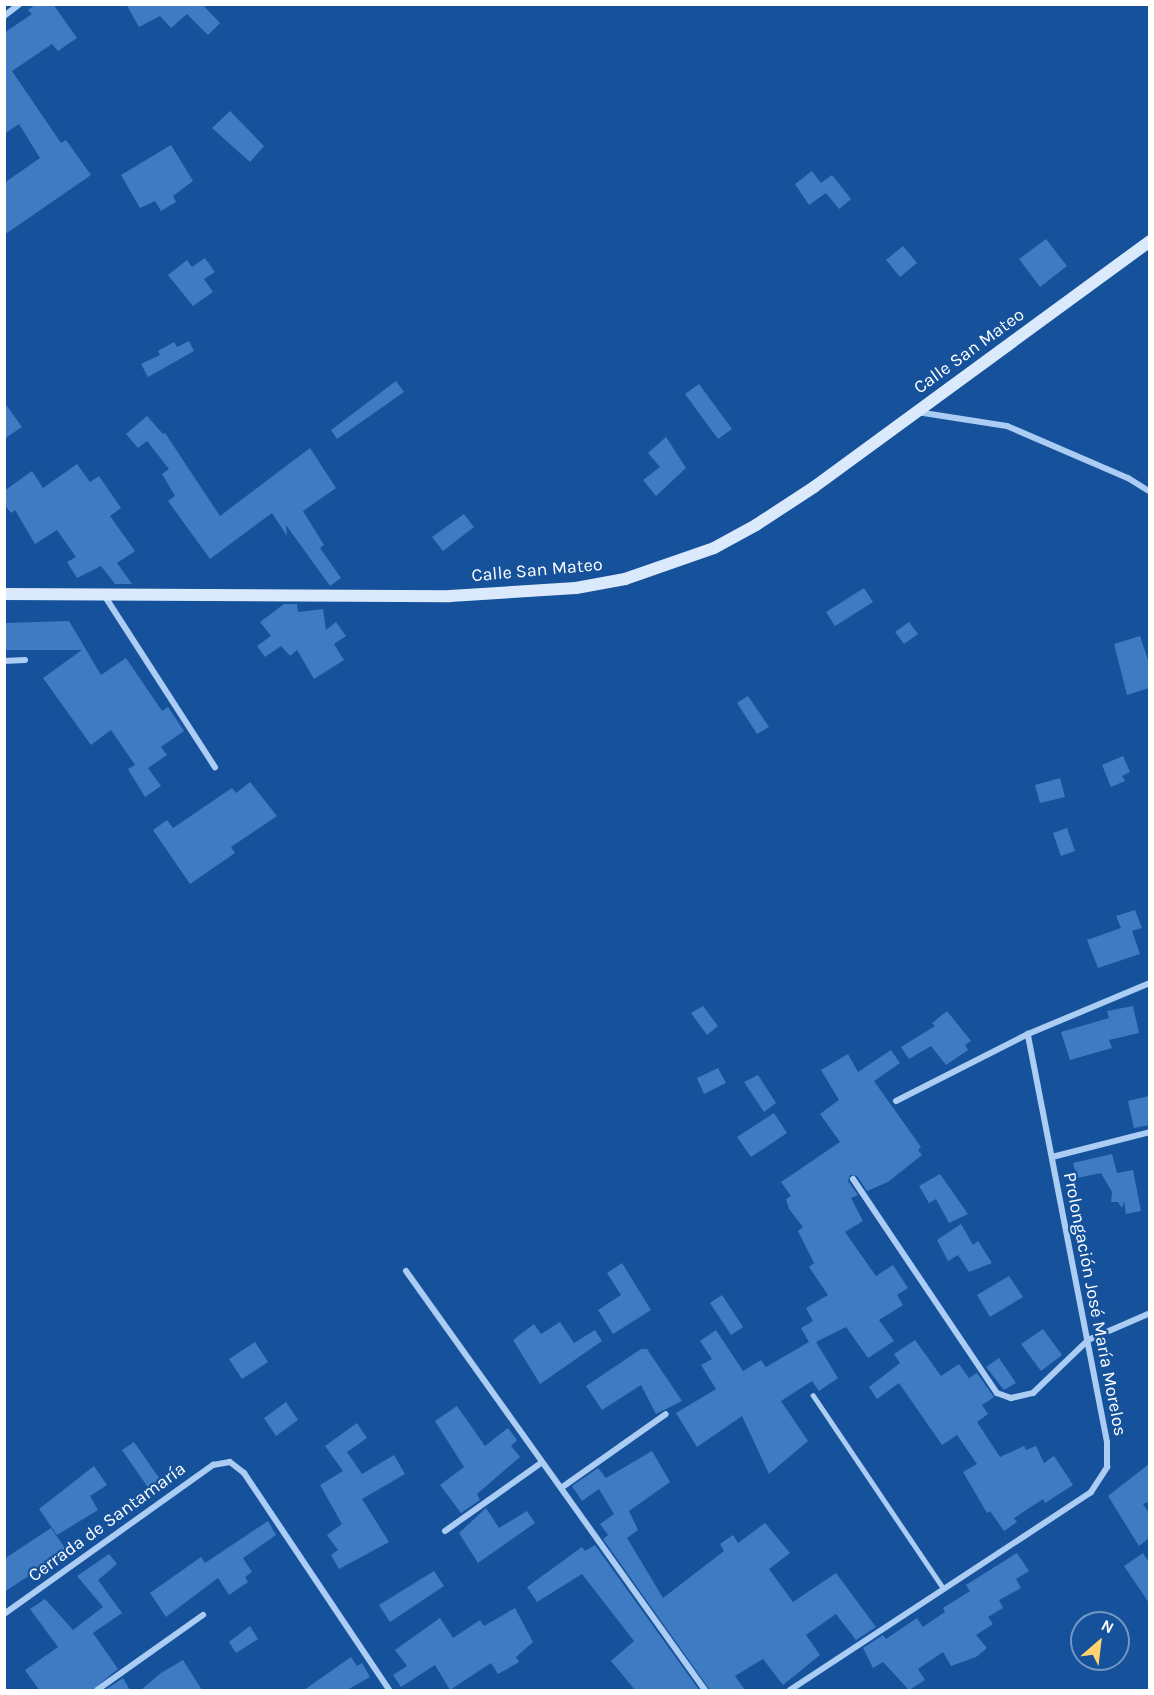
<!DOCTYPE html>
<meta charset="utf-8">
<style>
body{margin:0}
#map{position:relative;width:1154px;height:1695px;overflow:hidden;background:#16529b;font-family:Karla,sans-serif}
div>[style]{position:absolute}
.building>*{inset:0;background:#3e7bc2}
.lane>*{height:4.5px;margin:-2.25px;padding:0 2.25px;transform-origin:2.25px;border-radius:2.25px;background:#abccf3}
.street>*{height:6px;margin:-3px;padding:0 3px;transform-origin:3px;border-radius:3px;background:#abccf3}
.secondary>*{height:12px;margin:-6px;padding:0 6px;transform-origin:6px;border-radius:6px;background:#daeafc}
span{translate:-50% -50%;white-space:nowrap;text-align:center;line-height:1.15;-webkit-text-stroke:4.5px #16529b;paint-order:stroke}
.street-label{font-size:18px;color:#fff}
.frame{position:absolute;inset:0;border:6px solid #fff;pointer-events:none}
.north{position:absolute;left:1070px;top:1611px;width:60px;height:60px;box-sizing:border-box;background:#16529b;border:2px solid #7397c3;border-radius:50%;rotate:28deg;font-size:16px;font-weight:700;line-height:24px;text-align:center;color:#fff}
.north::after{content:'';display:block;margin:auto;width:21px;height:27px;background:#ffd36d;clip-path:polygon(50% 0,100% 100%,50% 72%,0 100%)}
</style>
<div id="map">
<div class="building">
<i style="clip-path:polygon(36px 4px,53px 4px,77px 38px,58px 51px,52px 44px,12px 71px,61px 143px,66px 140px,91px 175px,4px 235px,4px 183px,40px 158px,19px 124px,4px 134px,4px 33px,32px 14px,28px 10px)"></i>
<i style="clip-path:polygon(126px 4px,202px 4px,220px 23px,208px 35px,187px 14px,171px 28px,160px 16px,139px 27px)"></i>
<i style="clip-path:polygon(230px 111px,264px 146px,250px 162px,212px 128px)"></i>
<i style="clip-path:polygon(171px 145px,193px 181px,173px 196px,176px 202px,161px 211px,155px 201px,140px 208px,121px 175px)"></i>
<i style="clip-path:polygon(812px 171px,821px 183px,832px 175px,851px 199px,839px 209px,826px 193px,809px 205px,795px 184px)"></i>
<i style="clip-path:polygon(1046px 239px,1067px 266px,1040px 287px,1019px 259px)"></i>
<i style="clip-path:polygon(903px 246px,917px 263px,900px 277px,886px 260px)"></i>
<i style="clip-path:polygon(205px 258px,215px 272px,204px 279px,213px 292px,193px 306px,168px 275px,187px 260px,192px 267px)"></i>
<i style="clip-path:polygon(189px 341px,194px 351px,148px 377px,141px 364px,160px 355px,158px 351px,174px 342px,177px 347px)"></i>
<i style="clip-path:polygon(396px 381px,404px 392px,337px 439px,331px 430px)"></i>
<i style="clip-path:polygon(699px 384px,732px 429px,718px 439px,685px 394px)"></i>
<i style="clip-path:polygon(4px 402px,22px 427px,4px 439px)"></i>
<i style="clip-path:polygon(147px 416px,163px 434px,165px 433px,220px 516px,310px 448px,336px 488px,303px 511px,324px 545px,320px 548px,341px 578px,330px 586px,286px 525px,287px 536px,272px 513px,210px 559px,168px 501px,175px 496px,162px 474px,169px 469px,147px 441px,138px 448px,126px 434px)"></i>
<i style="clip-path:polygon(666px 437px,686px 468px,656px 496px,643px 480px,660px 467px,648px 453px)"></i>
<i style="clip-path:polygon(77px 464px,90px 482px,99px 476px,121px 508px,110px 516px,135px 551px,117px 563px,132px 584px,115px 584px,101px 566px,77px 578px,67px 562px,76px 557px,57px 530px,35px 544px,15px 510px,11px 513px,4px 504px,4px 491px,32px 471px,43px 488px)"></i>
<i style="clip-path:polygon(464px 514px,474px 527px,443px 551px,432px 537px)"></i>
<i style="clip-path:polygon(864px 588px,873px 602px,835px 626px,826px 612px)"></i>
<i style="clip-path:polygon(284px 604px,297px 604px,298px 612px,323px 609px,326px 630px,336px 622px,346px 636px,334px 644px,344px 660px,314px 679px,297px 650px,290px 656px,281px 646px,265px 657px,257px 646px,271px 636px,260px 622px)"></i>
<i style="clip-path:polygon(69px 621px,101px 675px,126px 658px,162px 711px,168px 707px,184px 731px,161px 747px,167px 755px,148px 768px,161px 786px,145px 797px,128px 769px,135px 765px,111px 730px,91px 745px,43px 678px,82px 650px,4px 650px,4px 623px)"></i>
<i style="clip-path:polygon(909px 622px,918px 634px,904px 644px,895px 632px)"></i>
<i style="clip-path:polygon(1140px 636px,1149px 663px,1149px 688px,1127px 695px,1114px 644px)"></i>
<i style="clip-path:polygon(748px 696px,769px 727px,757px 734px,737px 703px)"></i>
<i style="clip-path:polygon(1123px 756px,1130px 772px,1122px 776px,1125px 781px,1111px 787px,1102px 765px)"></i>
<i style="clip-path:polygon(1060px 778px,1065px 797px,1040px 803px,1035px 785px)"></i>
<i style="clip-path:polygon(250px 782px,277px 816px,231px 847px,235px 853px,190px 884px,153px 830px,167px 820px,173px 828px,232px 788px,236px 793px)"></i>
<i style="clip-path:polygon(1067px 828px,1075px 851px,1061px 856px,1053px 833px)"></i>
<i style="clip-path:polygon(1135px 910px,1142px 928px,1132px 931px,1140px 954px,1098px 968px,1087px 940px,1121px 928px,1116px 916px)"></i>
<i style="clip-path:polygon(703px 1006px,718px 1026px,707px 1035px,691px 1013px)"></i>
<i style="clip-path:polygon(1133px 1006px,1139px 1033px,1109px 1040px,1112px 1048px,1070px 1060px,1061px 1032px,1109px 1018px,1107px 1011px)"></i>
<i style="clip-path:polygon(947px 1011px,971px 1041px,965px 1045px,968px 1050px,946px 1065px,931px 1046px,909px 1059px,901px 1047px,935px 1026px,932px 1023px)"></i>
<i style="clip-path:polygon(891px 1050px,900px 1063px,874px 1081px,921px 1147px,918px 1150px,922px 1155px,888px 1182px,867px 1191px,857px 1176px,850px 1175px,848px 1181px,858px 1195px,851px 1198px,863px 1221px,845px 1232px,876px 1276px,893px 1265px,908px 1288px,897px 1295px,903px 1305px,879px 1320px,894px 1341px,868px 1358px,846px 1327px,816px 1342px,838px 1378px,819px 1391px,812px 1381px,781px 1401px,808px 1441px,769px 1474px,742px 1416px,697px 1447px,676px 1413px,716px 1389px,701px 1365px,712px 1359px,700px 1341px,716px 1330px,743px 1371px,761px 1360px,766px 1367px,809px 1342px,801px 1328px,813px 1321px,806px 1308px,828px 1295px,809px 1267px,814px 1263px,798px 1231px,803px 1227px,789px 1209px,786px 1199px,791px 1196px,781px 1182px,840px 1142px,820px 1114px,839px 1100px,821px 1070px,848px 1054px,858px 1072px)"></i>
<i style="clip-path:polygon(718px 1068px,726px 1083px,704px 1094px,697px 1078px)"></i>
<i style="clip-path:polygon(758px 1075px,776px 1103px,764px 1112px,744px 1082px)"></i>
<i style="clip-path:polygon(1149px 1096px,1149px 1125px,1134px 1128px,1128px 1101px)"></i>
<i style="clip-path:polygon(774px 1113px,787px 1133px,751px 1157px,737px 1137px)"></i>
<i style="clip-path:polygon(1112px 1154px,1117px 1173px,1133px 1170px,1141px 1211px,1126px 1214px,1124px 1201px,1122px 1208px,1118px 1202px,1111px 1202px,1112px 1192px,1101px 1173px,1077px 1178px,1073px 1163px)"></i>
<i style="clip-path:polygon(940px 1174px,968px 1214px,949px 1223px,936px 1199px,929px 1203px,919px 1186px)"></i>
<i style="clip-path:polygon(961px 1224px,973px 1245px,978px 1241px,992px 1263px,969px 1272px,958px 1255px,948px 1261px,937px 1240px)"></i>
<i style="clip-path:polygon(622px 1263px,651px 1310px,613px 1334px,598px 1310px,621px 1295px,607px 1273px)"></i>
<i style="clip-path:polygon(1009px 1276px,1023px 1297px,990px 1317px,977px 1295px)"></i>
<i style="clip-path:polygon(722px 1295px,743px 1327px,731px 1335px,710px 1303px)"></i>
<i style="clip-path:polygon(560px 1322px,574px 1343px,595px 1330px,602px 1341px,540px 1384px,513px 1340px,534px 1324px,541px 1334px)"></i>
<i style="clip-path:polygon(1043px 1329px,1062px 1355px,1041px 1371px,1021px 1344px)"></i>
<i style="clip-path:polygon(915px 1340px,941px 1376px,959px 1364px,969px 1378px,977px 1373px,994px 1397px,982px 1405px,988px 1414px,977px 1422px,1000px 1457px,1024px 1446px,1026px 1450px,1036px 1446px,1044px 1463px,1054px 1456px,1073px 1485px,1045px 1503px,1043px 1499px,1014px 1518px,1017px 1522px,1004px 1531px,990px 1511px,987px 1513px,963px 1472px,977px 1464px,957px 1435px,942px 1445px,899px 1383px,877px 1399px,869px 1387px,900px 1363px,894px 1354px)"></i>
<i style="clip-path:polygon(255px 1342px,268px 1362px,242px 1379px,229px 1359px)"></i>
<i style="clip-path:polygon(641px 1349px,647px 1349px,682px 1401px,656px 1414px,641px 1385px,602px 1410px,586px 1386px)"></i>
<i style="clip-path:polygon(999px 1358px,1016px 1383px,1004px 1390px,986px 1367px)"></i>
<i style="clip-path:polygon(286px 1402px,298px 1420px,276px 1436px,264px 1418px)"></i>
<i style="clip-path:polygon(457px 1406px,485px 1446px,508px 1428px,517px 1440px,511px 1446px,520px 1457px,477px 1494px,480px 1500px,461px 1513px,440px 1485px,464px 1467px,435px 1421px)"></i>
<i style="clip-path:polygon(357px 1423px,367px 1438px,347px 1452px,362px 1474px,394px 1455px,405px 1474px,362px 1499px,389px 1542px,339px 1569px,331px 1555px,338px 1550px,327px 1535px,342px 1524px,320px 1485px,343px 1471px,325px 1446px)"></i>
<i style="clip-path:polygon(134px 1442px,166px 1488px,154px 1496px,122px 1450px)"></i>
<i style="clip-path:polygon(652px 1451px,670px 1482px,629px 1511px,638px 1530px,627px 1538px,663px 1598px,724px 1551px,720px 1544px,733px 1535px,738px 1543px,765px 1523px,790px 1553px,769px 1569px,793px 1602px,836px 1573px,876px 1627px,856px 1640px,836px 1614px,806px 1635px,820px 1655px,783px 1685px,763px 1659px,735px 1676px,745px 1690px,710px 1690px,603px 1539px,608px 1535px,600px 1524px,614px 1514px,599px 1489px,582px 1501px,572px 1486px,598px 1468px,606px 1478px)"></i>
<i style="clip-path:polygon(1149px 1464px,1149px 1502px,1143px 1504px,1149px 1513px,1149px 1538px,1139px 1546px,1108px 1496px)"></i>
<i style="clip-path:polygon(94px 1466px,107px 1485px,90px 1496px,98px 1510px,57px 1535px,39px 1509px)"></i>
<i style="clip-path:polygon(486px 1508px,499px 1528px,527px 1511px,535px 1523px,478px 1563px,459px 1533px)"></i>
<i style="clip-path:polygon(268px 1521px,276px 1535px,243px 1558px,252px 1572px,245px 1577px,248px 1582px,229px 1595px,218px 1578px,166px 1617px,150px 1593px,201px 1557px,205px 1563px)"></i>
<i style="clip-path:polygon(51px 1528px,67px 1551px,4px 1592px,4px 1559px)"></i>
<i style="clip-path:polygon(595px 1545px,699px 1690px,635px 1690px,611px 1661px,634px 1641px,582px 1574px,537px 1602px,527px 1587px,582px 1547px,585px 1551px)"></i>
<i style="clip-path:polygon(1017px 1553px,1029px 1571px,1016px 1579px,1021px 1588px,999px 1600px,1003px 1608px,988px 1617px,993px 1624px,976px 1635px,987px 1648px,976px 1657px,951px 1666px,943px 1652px,918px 1669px,925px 1680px,909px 1690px,883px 1662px,873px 1668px,863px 1648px,883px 1635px,886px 1639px,917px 1618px,923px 1627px,945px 1612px,943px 1608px,970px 1591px,966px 1585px)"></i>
<i style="clip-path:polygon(1143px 1553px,1149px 1563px,1149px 1603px,1124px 1566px)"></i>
<i style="clip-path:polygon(109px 1554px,117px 1564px,98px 1580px,122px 1613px,93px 1633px,118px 1669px,92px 1690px,39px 1690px,25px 1670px,58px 1647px,30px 1609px,45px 1599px,73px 1630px,103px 1607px,77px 1576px)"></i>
<i style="clip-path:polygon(434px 1571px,444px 1586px,390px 1622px,379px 1605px)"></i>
<i style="clip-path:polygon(515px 1608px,533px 1642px,516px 1657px,519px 1662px,498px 1674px,491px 1663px,450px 1690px,435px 1665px,401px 1687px,393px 1675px,407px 1666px,395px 1650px,440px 1618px,453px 1638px,480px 1620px,484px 1626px)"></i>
<i style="clip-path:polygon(250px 1626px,258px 1639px,236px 1653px,229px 1642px)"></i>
<i style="clip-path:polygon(351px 1657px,357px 1666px,362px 1663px,370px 1677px,347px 1690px,304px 1690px)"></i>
<i style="clip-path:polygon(183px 1660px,202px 1690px,141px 1690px,161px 1673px)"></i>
<i style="clip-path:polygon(123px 1678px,130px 1690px,105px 1690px)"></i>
</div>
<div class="lane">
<i style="left:813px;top:1395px;width:233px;rotate:56deg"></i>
</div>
<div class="street">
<i style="left:4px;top:16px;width:20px;rotate:-37deg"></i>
<i style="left:917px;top:412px;width:91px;rotate:8.8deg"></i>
<i style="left:1007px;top:426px;width:132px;rotate:23.3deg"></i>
<i style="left:1128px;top:478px;width:26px;rotate:32deg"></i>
<i style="left:104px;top:595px;width:205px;rotate:57.2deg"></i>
<i style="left:4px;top:661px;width:21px;rotate:-3deg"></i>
<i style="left:896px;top:1101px;width:148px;rotate:-26.9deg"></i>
<i style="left:1052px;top:1157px;width:101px;rotate:-14.3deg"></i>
<i style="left:853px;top:1179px;width:258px;rotate:56.1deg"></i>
<i style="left:997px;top:1393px;width:15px;rotate:20deg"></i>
<i style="left:1011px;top:1398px;width:23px;rotate:-13deg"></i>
<i style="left:1033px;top:1393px;width:76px;rotate:-43.9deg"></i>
<i style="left:1088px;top:1340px;width:68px;rotate:-23.5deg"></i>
<i style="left:406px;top:1271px;width:515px;rotate:54.49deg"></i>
<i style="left:561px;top:1488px;width:128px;rotate:-35.2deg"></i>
<i style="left:445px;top:1531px;width:118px;rotate:-35.3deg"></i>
<i style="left:4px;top:1614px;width:257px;rotate:-35.5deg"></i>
<i style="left:213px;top:1465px;width:17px;rotate:-10deg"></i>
<i style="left:230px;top:1462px;width:18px;rotate:38deg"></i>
<i style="left:244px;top:1473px;width:261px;rotate:56.2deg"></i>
<i style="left:97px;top:1690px;width:130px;rotate:-35.3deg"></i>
<i style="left:790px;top:1690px;width:360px;rotate:-33.3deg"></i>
<i style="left:1091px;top:1492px;width:30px;rotate:-57deg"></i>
<i style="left:1107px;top:1467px;width:25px;rotate:-90deg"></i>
<i style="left:1107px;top:1442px;width:416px;rotate:-101deg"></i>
<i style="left:1028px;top:1034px;width:132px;rotate:-22.7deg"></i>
</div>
<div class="secondary">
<i style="left:4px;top:594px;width:446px;rotate:0.3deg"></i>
<i style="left:450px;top:596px;width:126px;rotate:-3.6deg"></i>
<i style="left:576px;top:588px;width:50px;rotate:-10.4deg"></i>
<i style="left:625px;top:579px;width:94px;rotate:-19.2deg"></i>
<i style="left:714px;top:548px;width:48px;rotate:-28.7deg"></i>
<i style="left:756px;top:525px;width:69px;rotate:-33.2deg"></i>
<i style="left:814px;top:487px;width:416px;rotate:-36.2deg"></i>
</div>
<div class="street-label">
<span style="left:969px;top:351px;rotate:-36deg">Calle San Mateo</span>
<span style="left:537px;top:570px;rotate:-5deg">Calle San Mateo</span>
<span style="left:1095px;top:1304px;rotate:79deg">Prolongación José María Morelos</span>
<span style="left:107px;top:1522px;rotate:-36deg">Cerrada de Santamaría</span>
</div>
<div class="frame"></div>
<div class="north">N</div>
</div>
